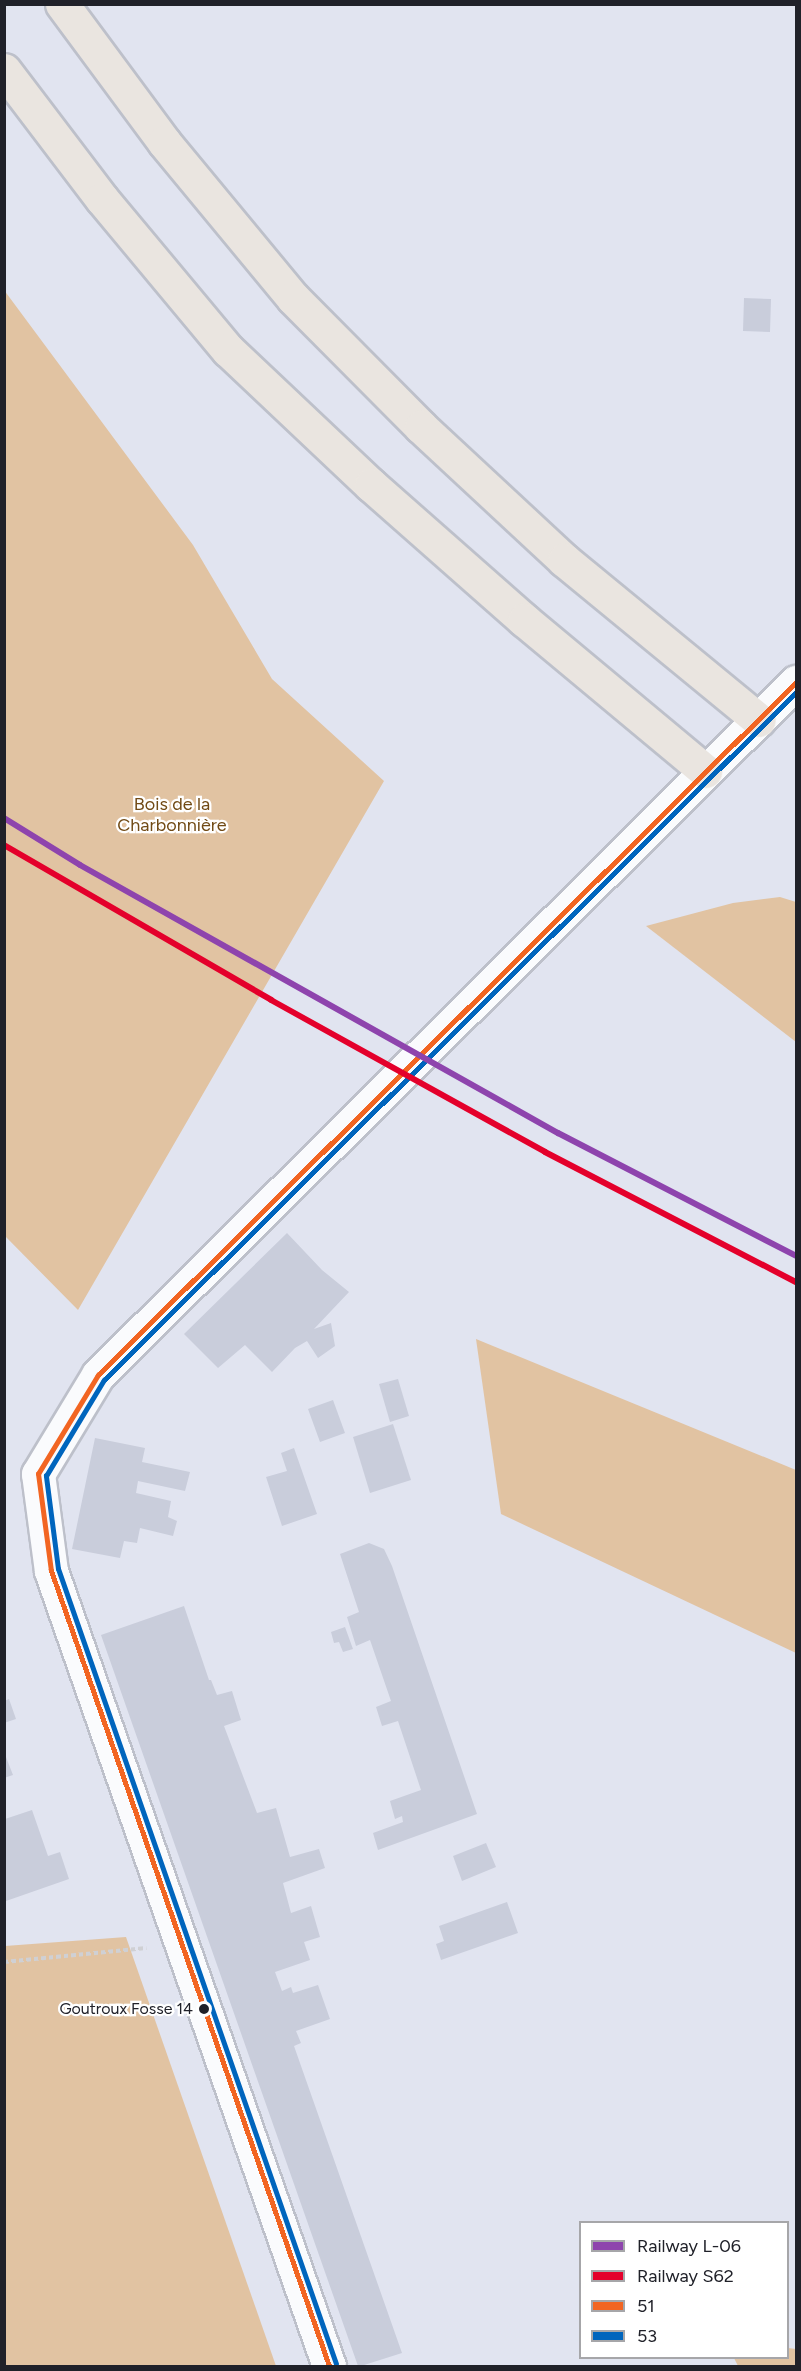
<!DOCTYPE html>
<meta charset="utf-8">
<style>
body{margin:0}
#map{position:relative;width:801px;height:2371px;overflow:hidden;background:#e1e4f0;font-family:Figtree,sans-serif}
div>[style]{position:absolute}
.forest>*{inset:0;background:#e1c3a2}
.building>*{inset:0;background:#c9cddb}
.path>*{height:4px;margin-top:-2px;transform-origin:0;background:repeating-linear-gradient(90deg,#cfd0d4 0 4.5px,transparent 0 7.5px)}
.roads{filter:drop-shadow(2px 0 #bdc0ca) drop-shadow(-2px 0 #bdc0ca) drop-shadow(0 2px #bdc0ca) drop-shadow(0 -2px #bdc0ca)}
.minor>*{height:33px;margin:-16.5px;padding:0 16.5px;transform-origin:16.5px;border-radius:16.5px;background:#fafbfd}
.major>*{height:33px;margin:-16.5px;padding:0 16.5px;transform-origin:16.5px;border-radius:16.5px;background:#eae5e0}
.bus-1>*{height:4.5px;margin:-2.25px;padding:0 2.25px;transform-origin:2.25px;border-radius:2.25px;background:#f26522}
.bus-2>*{height:4.5px;margin:-2.25px;padding:0 2.25px;transform-origin:2.25px;border-radius:2.25px;background:#0065bd}
.rail-1>*{height:6px;margin:-3px;padding:0 3px;transform-origin:3px;border-radius:3px;background:#8e44ad}
.rail-2>*{height:6px;margin:-3px;padding:0 3px;transform-origin:3px;border-radius:3px;background:#e4002b}
.dots>*{width:16px;height:16px;translate:-50% -50%;box-sizing:border-box;border:3px solid #fff;border-radius:50%}
span{translate:-50% -50%;white-space:nowrap;text-align:center;line-height:1.15;-webkit-text-stroke:4.5px #fff;paint-order:stroke}
.bus-label{font-size:16px;color:#202129}
.right{translate:-100% -50%;text-align:right}
.park-label{font-size:18px;color:#714a15}
.frame{position:absolute;inset:0;border:6px solid #202129;pointer-events:none}
.legend{position:absolute;left:579px;top:2221px;width:210px;height:138px;box-sizing:border-box;background:#fff;border:2px solid #a6a6a9;margin:0;padding:8px 10px;list-style:none;font-size:18px;color:#202129}
.legend li{display:flex;align-items:center;gap:12px;height:30px}
.legend b{width:30px;border:2px solid #a6a6a9}
</style>
<div id="map">
<div class="forest">
<i style="clip-path:polygon(4px 290px,193px 545px,272px 679px,384px 781px,78px 1310px,5px 1236px)"></i>
<i style="clip-path:polygon(780px 897px,796px 902px,796px 1042px,646px 926px,733px 903px)"></i>
<i style="clip-path:polygon(476px 1339px,796px 1470px,796px 1653px,501px 1514px)"></i>
<i style="clip-path:polygon(126px 1937px,276px 2366px,5px 2366px,5px 1946px)"></i>
<i style="clip-path:polygon(788px 2348px,796px 2349px,796px 2366px,738px 2366px,734px 2358px,788px 2358px)"></i>
</div>
<div class="building">
<i style="clip-path:polygon(744px 298px,771px 299px,770px 332px,743px 331px)"></i>
<i style="clip-path:polygon(287px 1233px,322px 1270px,349px 1292px,314px 1329px,331px 1323px,335px 1346px,318px 1358px,307px 1341px,295px 1348px,272px 1372px,245px 1345px,218px 1368px,184px 1334px)"></i>
<i style="clip-path:polygon(398px 1379px,409px 1416px,390px 1422px,379px 1384px)"></i>
<i style="clip-path:polygon(333px 1400px,345px 1433px,320px 1442px,308px 1409px)"></i>
<i style="clip-path:polygon(393px 1424px,411px 1480px,370px 1493px,353px 1437px)"></i>
<i style="clip-path:polygon(95px 1438px,145px 1448px,142px 1462px,190px 1472px,185px 1491px,138px 1481px,136px 1493px,171px 1501px,168px 1517px,177px 1521px,173px 1536px,140px 1528px,137px 1543px,124px 1541px,120px 1558px,72px 1549px)"></i>
<i style="clip-path:polygon(294px 1448px,317px 1514px,282px 1526px,266px 1477px,287px 1471px,281px 1453px)"></i>
<i style="clip-path:polygon(369px 1543px,384px 1549px,392px 1566px,477px 1814px,378px 1850px,373px 1833px,403px 1822px,402px 1816px,395px 1819px,390px 1801px,421px 1790px,398px 1721px,382px 1726px,376px 1707px,391px 1701px,370px 1640px,356px 1646px,347px 1617px,359px 1612px,340px 1554px)"></i>
<i style="clip-path:polygon(184px 1606px,209px 1680px,211px 1680px,217px 1695px,232px 1691px,241px 1720px,224px 1726px,257px 1813px,276px 1808px,290px 1857px,319px 1849px,325px 1868px,283px 1883px,291px 1913px,311px 1906px,320px 1937px,304px 1942px,310px 1960px,275px 1972px,282px 1991px,291px 1987px,293px 1993px,318px 1985px,330px 2019px,296px 2031px,301px 2043px,294px 2046px,402px 2353px,361px 2366px,358px 2366px,101px 1635px)"></i>
<i style="clip-path:polygon(345px 1627px,353px 1649px,343px 1652px,339px 1642px,334px 1643px,331px 1632px)"></i>
<i style="clip-path:polygon(9px 1699px,16px 1719px,4px 1723px,4px 1701px)"></i>
<i style="clip-path:polygon(4px 1752px,13px 1775px,4px 1778px)"></i>
<i style="clip-path:polygon(32px 1810px,48px 1856px,60px 1852px,69px 1879px,6px 1901px,5px 1819px)"></i>
<i style="clip-path:polygon(486px 1843px,496px 1867px,462px 1881px,453px 1856px)"></i>
<i style="clip-path:polygon(507px 1902px,518px 1933px,441px 1960px,436px 1944px,444px 1941px,439px 1926px)"></i>
</div>
<div class="path">
<i style="left:4px;top:1962px;width:143px;rotate:-5.6deg"></i>
</div>
<div class="roads">
<div class="minor">
<i style="left:329px;top:2366px;width:842px;rotate:-109.27deg"></i>
<i style="left:51px;top:1571px;width:98px;rotate:-97.6deg"></i>
<i style="left:38px;top:1474px;width:116px;rotate:-58.8deg"></i>
<i style="left:98px;top:1375px;width:984px;rotate:-44.79deg"></i>
</div>
<div class="major">
<i style="left:62px;top:4px;width:172px;rotate:53.5deg"></i>
<i style="left:164px;top:142px;width:202px;rotate:50.4deg"></i>
<i style="left:293px;top:298px;width:182px;rotate:45.2deg"></i>
<i style="left:421px;top:427px;width:195px;rotate:42.9deg"></i>
<i style="left:564px;top:560px;width:252px;rotate:39.4deg"></i>
<i style="left:4px;top:70px;width:162px;rotate:52.8deg"></i>
<i style="left:102px;top:199px;width:197px;rotate:50.2deg"></i>
<i style="left:228px;top:350px;width:197px;rotate:43.4deg"></i>
<i style="left:371px;top:485px;width:204px;rotate:41.4deg"></i>
<i style="left:524px;top:620px;width:236px;rotate:39.8deg"></i>
</div>
</div>
<div class="bus-1">
<i style="left:329px;top:2366px;width:842px;rotate:-109.27deg"></i>
<i style="left:51px;top:1571px;width:98px;rotate:-97.6deg"></i>
<i style="left:38px;top:1474px;width:116px;rotate:-58.8deg"></i>
<i style="left:98px;top:1375px;width:984px;rotate:-44.79deg"></i>
</div>
<div class="bus-2">
<i style="left:336px;top:2364px;width:842px;rotate:-109.27deg"></i>
<i style="left:58px;top:1569px;width:94px;rotate:-97.4deg"></i>
<i style="left:46px;top:1476px;width:112px;rotate:-58.9deg"></i>
<i style="left:104px;top:1380px;width:976px;rotate:-44.83deg"></i>
</div>
<div class="rail-1">
<i style="left:4px;top:818px;width:89px;rotate:31.7deg"></i>
<i style="left:80px;top:865px;width:548px;rotate:29.28deg"></i>
<i style="left:558px;top:1133px;width:268px;rotate:27.3deg"></i>
</div>
<div class="rail-2">
<i style="left:4px;top:845px;width:309px;rotate:30.1deg"></i>
<i style="left:271px;top:1000px;width:313px;rotate:29deg"></i>
<i style="left:545px;top:1152px;width:283px;rotate:27.4deg"></i>
</div>
<div class="dots">
<i style="left:204px;top:2009px;background:#202129"></i>
</div>
<div class="bus-label">
<span class="right" style="left:193px;top:2009px">Goutroux Fosse 14</span>
</div>
<div class="park-label">
<span style="left:172px;top:815px">Bois de la<br>Charbonnière</span>
</div>
<div class="frame"></div>
<ul class="legend">
<li><b style="height:8px;background:#8e44ad"></b>Railway L-06</li>
<li><b style="height:8px;background:#e4002b"></b>Railway S62</li>
<li><b style="height:8px;background:#f26522"></b>51</li>
<li><b style="height:8px;background:#0065bd"></b>53</li>
</ul>
</div>
